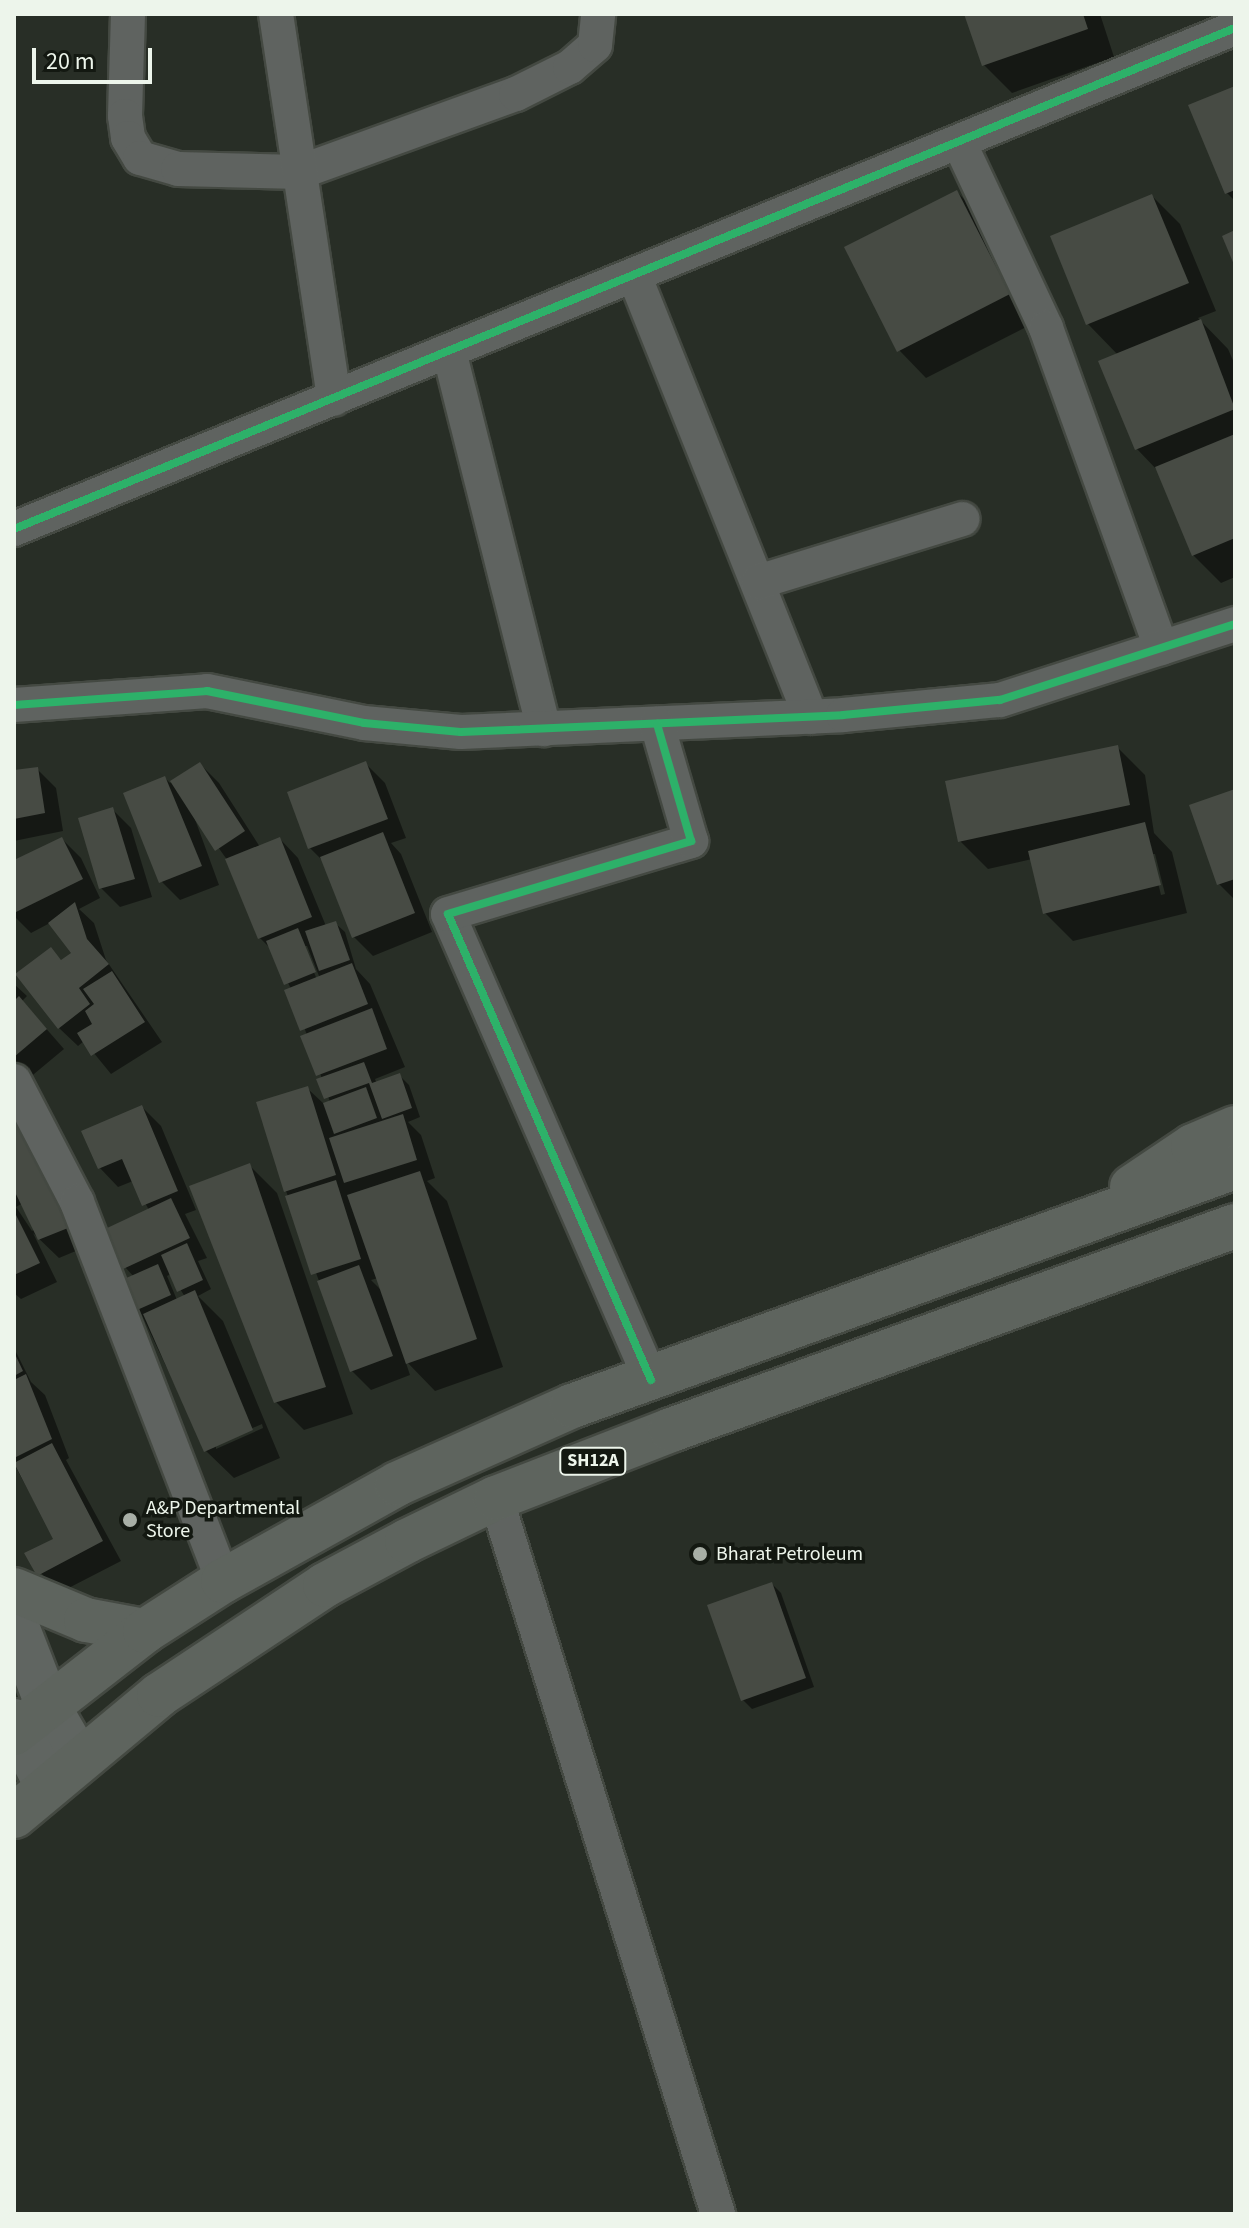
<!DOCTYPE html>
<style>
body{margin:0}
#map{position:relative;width:1249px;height:2228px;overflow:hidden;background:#282e26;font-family:"Source Sans 3",sans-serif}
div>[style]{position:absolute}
.shadow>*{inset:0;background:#0007}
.building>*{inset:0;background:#474b44}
.roads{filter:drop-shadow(2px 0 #444942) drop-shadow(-2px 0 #444942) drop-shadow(0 2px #444942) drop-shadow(0 -2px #444942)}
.street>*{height:34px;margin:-17px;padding:0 17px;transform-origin:17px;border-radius:17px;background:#5f6360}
.secondary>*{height:44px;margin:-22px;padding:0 22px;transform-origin:22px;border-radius:22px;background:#606561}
.primary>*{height:44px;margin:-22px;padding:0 22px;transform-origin:22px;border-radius:22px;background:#5e645e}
.cycleway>*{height:8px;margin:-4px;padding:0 4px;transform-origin:4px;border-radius:4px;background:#2db169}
.dots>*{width:22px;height:22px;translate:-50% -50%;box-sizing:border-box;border:4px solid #131811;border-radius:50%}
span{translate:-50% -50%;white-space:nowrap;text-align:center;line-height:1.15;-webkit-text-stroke:7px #131811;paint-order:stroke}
.shield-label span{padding:2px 6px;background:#131811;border:2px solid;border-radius:6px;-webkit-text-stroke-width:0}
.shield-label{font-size:18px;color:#edf5eb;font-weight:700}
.poi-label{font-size:20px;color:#edf5eb}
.left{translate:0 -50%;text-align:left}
.frame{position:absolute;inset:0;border:16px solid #edf5eb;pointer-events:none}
.scale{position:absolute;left:32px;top:48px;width:120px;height:36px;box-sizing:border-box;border:4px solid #edf5eb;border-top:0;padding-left:10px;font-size:24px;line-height:28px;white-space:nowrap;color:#edf5eb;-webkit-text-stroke:6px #131811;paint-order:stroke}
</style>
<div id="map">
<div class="shadow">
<i style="clip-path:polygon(966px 14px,1100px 14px,1114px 57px,1012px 93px,984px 65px)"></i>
<i style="clip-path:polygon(1235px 88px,1235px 201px,1227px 193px)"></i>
<i style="clip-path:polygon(957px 192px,985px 220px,1036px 322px,926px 378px,899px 350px)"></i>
<i style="clip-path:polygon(1152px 196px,1180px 224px,1216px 311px,1198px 318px,1228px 349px,1235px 365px,1235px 577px,1221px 583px,1193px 555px,1158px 471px,1137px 449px,1101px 362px,1118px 355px,1088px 324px,1052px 237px)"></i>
<i style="clip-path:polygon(evenodd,1117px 747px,1145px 775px,1154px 833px,1172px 852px,1187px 913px,1073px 941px,1045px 913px,1032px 859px,988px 869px,960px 841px,1117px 747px,1151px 854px,1155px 854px,1165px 894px,1161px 895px,1151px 854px)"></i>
<i style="clip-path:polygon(evenodd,200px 764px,219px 783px,260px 847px,280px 839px,298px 858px,326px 926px,335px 923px,345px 932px,356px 969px,370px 984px,405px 1067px,375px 1079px,377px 1084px,400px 1076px,409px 1085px,420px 1117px,408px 1122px,421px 1135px,435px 1178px,427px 1181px,447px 1201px,503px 1367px,435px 1391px,405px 1360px,410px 1375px,371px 1390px,352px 1371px,286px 1191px,307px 1088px,324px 1104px,330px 1102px,291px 989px,272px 950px,260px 938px,228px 861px,192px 811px,219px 885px,180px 900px,161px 881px,165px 778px,170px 783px,200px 764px,303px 946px,307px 946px,321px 981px,318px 982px,303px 946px,200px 764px,378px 1278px,383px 1292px,371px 1280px,378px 1278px)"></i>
<i style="clip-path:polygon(366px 764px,385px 783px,406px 838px,391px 843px,401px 854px,432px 932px,373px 956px,354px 937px,325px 863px,310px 848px)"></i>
<i style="clip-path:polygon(37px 769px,56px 788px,63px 831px,14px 841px,14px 772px)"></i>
<i style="clip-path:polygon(1235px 792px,1235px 900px,1219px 884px)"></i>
<i style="clip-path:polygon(112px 809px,131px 828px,152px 897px,120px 907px,101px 888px)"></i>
<i style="clip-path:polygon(62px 839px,81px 858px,100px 898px,79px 909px,94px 923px,106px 960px,162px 1042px,111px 1074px,84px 1041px,78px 1046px,59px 1028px,50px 949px,63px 962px,73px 953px,50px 923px,31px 933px,14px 916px,14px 862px)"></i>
<i style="clip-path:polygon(14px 984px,27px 996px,22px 1001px,64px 1049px,28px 1079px,14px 1065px)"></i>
<i style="clip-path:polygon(evenodd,142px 1107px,161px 1126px,196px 1210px,185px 1214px,207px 1258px,198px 1261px,211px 1289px,198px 1296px,223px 1321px,280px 1458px,234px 1478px,206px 1451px,139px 1309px,134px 1277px,125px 1267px,149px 1210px,133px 1181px,118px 1187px,100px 1168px,142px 1107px,171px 1274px,185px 1297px,177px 1300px,167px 1276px,171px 1274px,142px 1107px,262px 1424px,263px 1428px,216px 1449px,216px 1444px,262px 1424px)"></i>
<i style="clip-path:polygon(evenodd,14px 1108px,95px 1243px,59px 1258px,33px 1233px,57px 1282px,21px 1299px,14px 1293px,14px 1108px,23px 1203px,35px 1229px,32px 1231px,16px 1207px,23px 1203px)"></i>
<i style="clip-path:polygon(249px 1165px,277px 1193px,353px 1414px,304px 1430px,276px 1402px)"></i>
<i style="clip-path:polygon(14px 1348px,31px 1382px,45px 1395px,69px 1458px,66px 1460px,121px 1561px,57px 1594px,27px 1554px,55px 1540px,14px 1464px)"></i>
<i style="clip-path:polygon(772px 1584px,781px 1593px,814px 1687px,752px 1709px,743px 1700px)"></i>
</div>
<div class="building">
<i style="clip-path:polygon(964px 14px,1083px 14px,1088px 29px,982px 66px)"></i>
<i style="clip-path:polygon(1235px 86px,1235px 190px,1225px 194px,1188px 105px)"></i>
<i style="clip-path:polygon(957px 190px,1010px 294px,897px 352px,844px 247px)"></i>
<i style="clip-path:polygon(1152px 194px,1189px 283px,1086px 325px,1050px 236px)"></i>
<i style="clip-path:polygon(1235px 230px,1235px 267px,1222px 236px)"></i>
<i style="clip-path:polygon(1201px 319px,1235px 409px,1135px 450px,1098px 361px)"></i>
<i style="clip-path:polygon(1235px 434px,1235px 538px,1192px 556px,1155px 467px)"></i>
<i style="clip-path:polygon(1118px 745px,1130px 805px,958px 842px,945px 781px)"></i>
<i style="clip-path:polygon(366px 761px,388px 819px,308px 849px,287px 792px)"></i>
<i style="clip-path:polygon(200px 762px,245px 831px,215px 851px,170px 781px)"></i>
<i style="clip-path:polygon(38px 767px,45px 813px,14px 819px,14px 770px)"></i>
<i style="clip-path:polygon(165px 776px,202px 866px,159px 883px,123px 793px)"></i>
<i style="clip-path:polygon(1235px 789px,1235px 879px,1217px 885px,1189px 805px)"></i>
<i style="clip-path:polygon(113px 807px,135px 879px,99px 889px,78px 818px)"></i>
<i style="clip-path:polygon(1145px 822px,1161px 885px,1043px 914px,1028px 851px)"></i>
<i style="clip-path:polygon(383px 832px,415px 913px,352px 938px,320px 857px)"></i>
<i style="clip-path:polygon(62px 837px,83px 879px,14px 913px,14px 860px)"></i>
<i style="clip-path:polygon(280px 837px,312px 917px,258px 939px,225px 859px)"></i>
<i style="clip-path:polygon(75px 902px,87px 939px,109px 964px,79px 988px,90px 1004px,58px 1029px,15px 974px,51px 947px,61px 960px,71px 953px,48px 923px)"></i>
<i style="clip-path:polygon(336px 921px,350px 960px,319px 971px,305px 931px)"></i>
<i style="clip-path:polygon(298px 928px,316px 972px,284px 985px,266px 941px)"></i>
<i style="clip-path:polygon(352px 963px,368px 1004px,300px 1031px,284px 990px)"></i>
<i style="clip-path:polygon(112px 971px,145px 1022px,91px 1056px,77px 1033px,92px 1024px,85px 1011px,94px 1004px,83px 989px)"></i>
<i style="clip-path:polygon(19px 996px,47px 1029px,14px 1057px,14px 1001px)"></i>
<i style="clip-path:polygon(372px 1008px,387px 1049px,316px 1076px,300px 1036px)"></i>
<i style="clip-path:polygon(364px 1062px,372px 1083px,400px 1073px,412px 1108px,382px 1119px,369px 1083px,324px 1099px,316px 1079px)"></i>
<i style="clip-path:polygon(308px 1086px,336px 1175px,284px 1192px,256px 1102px)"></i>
<i style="clip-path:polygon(366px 1087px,377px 1118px,334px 1134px,323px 1103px)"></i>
<i style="clip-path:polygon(142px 1105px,178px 1191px,142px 1206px,122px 1159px,98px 1169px,81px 1131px)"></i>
<i style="clip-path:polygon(14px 1106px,78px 1224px,38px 1240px,14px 1190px)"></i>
<i style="clip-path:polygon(403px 1114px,417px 1160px,344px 1183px,329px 1138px)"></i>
<i style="clip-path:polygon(250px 1163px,326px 1387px,274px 1403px,189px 1186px)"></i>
<i style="clip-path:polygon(420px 1171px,477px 1339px,406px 1364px,347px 1195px)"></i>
<i style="clip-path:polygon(336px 1180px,361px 1259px,311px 1275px,285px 1196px)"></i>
<i style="clip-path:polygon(171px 1198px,190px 1238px,123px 1269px,105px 1229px)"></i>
<i style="clip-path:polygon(14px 1211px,40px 1263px,14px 1275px)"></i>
<i style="clip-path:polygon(187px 1243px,203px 1280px,177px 1292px,161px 1255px)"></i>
<i style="clip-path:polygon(158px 1264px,171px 1295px,137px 1310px,124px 1279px)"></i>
<i style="clip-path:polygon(359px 1265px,393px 1356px,350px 1372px,317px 1281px)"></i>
<i style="clip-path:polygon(195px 1290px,253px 1430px,204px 1452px,143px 1314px)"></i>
<i style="clip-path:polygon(14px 1352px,23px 1371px,14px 1376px)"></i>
<i style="clip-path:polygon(26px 1374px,52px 1439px,14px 1458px,14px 1380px)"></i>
<i style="clip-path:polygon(52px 1443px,103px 1541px,37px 1576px,24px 1553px,53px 1539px,14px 1463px)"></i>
<i style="clip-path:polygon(772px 1582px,806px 1678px,741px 1701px,707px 1605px)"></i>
</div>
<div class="roads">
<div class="street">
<i style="left:128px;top:14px;width:102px;rotate:91.7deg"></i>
<i style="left:125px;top:116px;width:22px;rotate:82deg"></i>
<i style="left:128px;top:138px;width:23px;rotate:59deg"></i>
<i style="left:140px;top:158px;width:40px;rotate:16deg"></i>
<i style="left:178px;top:169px;width:122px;rotate:1.4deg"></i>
<i style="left:300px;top:172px;width:230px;rotate:-19.9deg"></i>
<i style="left:516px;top:94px;width:60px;rotate:-26.6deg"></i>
<i style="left:570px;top:67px;width:33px;rotate:-41deg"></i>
<i style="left:595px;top:45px;width:31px;rotate:-84deg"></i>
<i style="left:276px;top:14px;width:389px;rotate:81.4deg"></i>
<i style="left:959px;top:142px;width:205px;rotate:64.9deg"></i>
<i style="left:1046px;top:328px;width:340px;rotate:70.2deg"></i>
<i style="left:634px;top:275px;width:476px;rotate:68.2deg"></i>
<i style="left:449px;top:351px;width:390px;rotate:75.9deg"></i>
<i style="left:14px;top:529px;width:1320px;rotate:-22.31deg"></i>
<i style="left:758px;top:582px;width:214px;rotate:-17.1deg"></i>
<i style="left:14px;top:705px;width:194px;rotate:-4.1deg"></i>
<i style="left:207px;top:691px;width:160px;rotate:11.5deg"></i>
<i style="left:364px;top:723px;width:97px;rotate:5.3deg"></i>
<i style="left:461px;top:732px;width:382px;rotate:-2.5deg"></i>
<i style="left:843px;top:715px;width:158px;rotate:-5.5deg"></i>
<i style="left:1000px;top:700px;width:247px;rotate:-17.9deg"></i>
<i style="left:14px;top:1081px;width:136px;rotate:62.5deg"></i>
<i style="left:77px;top:1202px;width:406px;rotate:68.9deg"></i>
<i style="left:651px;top:1380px;width:508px;rotate:-113.54deg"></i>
<i style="left:448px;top:914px;width:254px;rotate:-16.7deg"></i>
<i style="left:691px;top:841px;width:122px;rotate:-106.2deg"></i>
<i style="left:496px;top:1498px;width:750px;rotate:72.77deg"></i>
</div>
<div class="secondary">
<i style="left:14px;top:1619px;width:93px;rotate:68.7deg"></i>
<i style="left:48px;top:1706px;width:60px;rotate:60deg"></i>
<i style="left:14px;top:1721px;width:73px;rotate:63.1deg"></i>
</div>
<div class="primary">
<i style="left:1132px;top:1187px;width:73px;rotate:-33.9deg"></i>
<i style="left:1193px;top:1146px;width:46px;rotate:-23.2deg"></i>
<i style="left:14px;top:1590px;width:78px;rotate:22.6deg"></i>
<i style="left:86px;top:1620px;width:60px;rotate:10.6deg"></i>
<i style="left:14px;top:1733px;width:166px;rotate:-37.9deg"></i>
<i style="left:145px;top:1631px;width:93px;rotate:-32.7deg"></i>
<i style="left:223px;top:1581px;width:199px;rotate:-29.1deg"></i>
<i style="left:397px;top:1484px;width:192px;rotate:-24deg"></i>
<i style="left:572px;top:1406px;width:705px;rotate:-19.82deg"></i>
<i style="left:14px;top:1816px;width:189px;rotate:-39.8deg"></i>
<i style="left:159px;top:1695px;width:199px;rotate:-33.5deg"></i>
<i style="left:325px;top:1585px;width:93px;rotate:-28.2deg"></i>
<i style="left:407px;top:1541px;width:99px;rotate:-25.8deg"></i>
<i style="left:496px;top:1498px;width:188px;rotate:-21.2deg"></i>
<i style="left:671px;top:1430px;width:600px;rotate:-19.89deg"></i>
</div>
</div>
<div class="cycleway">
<i style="left:14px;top:529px;width:1320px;rotate:-22.31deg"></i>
<i style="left:14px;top:705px;width:194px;rotate:-4.1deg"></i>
<i style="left:207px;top:691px;width:160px;rotate:11.5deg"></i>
<i style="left:364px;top:723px;width:97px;rotate:5.3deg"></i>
<i style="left:461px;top:732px;width:382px;rotate:-2.5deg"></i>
<i style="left:843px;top:715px;width:158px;rotate:-5.5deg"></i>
<i style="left:1000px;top:700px;width:247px;rotate:-17.9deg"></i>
<i style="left:651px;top:1380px;width:508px;rotate:-113.54deg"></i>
<i style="left:448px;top:914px;width:254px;rotate:-16.7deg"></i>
<i style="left:691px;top:841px;width:122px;rotate:-106.2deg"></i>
</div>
<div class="dots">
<i style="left:130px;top:1520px;background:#a8afa6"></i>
<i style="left:700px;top:1554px;background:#a8afa6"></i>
</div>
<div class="shield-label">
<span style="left:593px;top:1461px">SH12A</span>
</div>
<div class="poi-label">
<span class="left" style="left:146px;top:1520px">A&amp;P Departmental<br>Store</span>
<span class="left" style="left:716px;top:1554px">Bharat Petroleum</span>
</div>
<div class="frame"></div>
<div class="scale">20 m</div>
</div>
